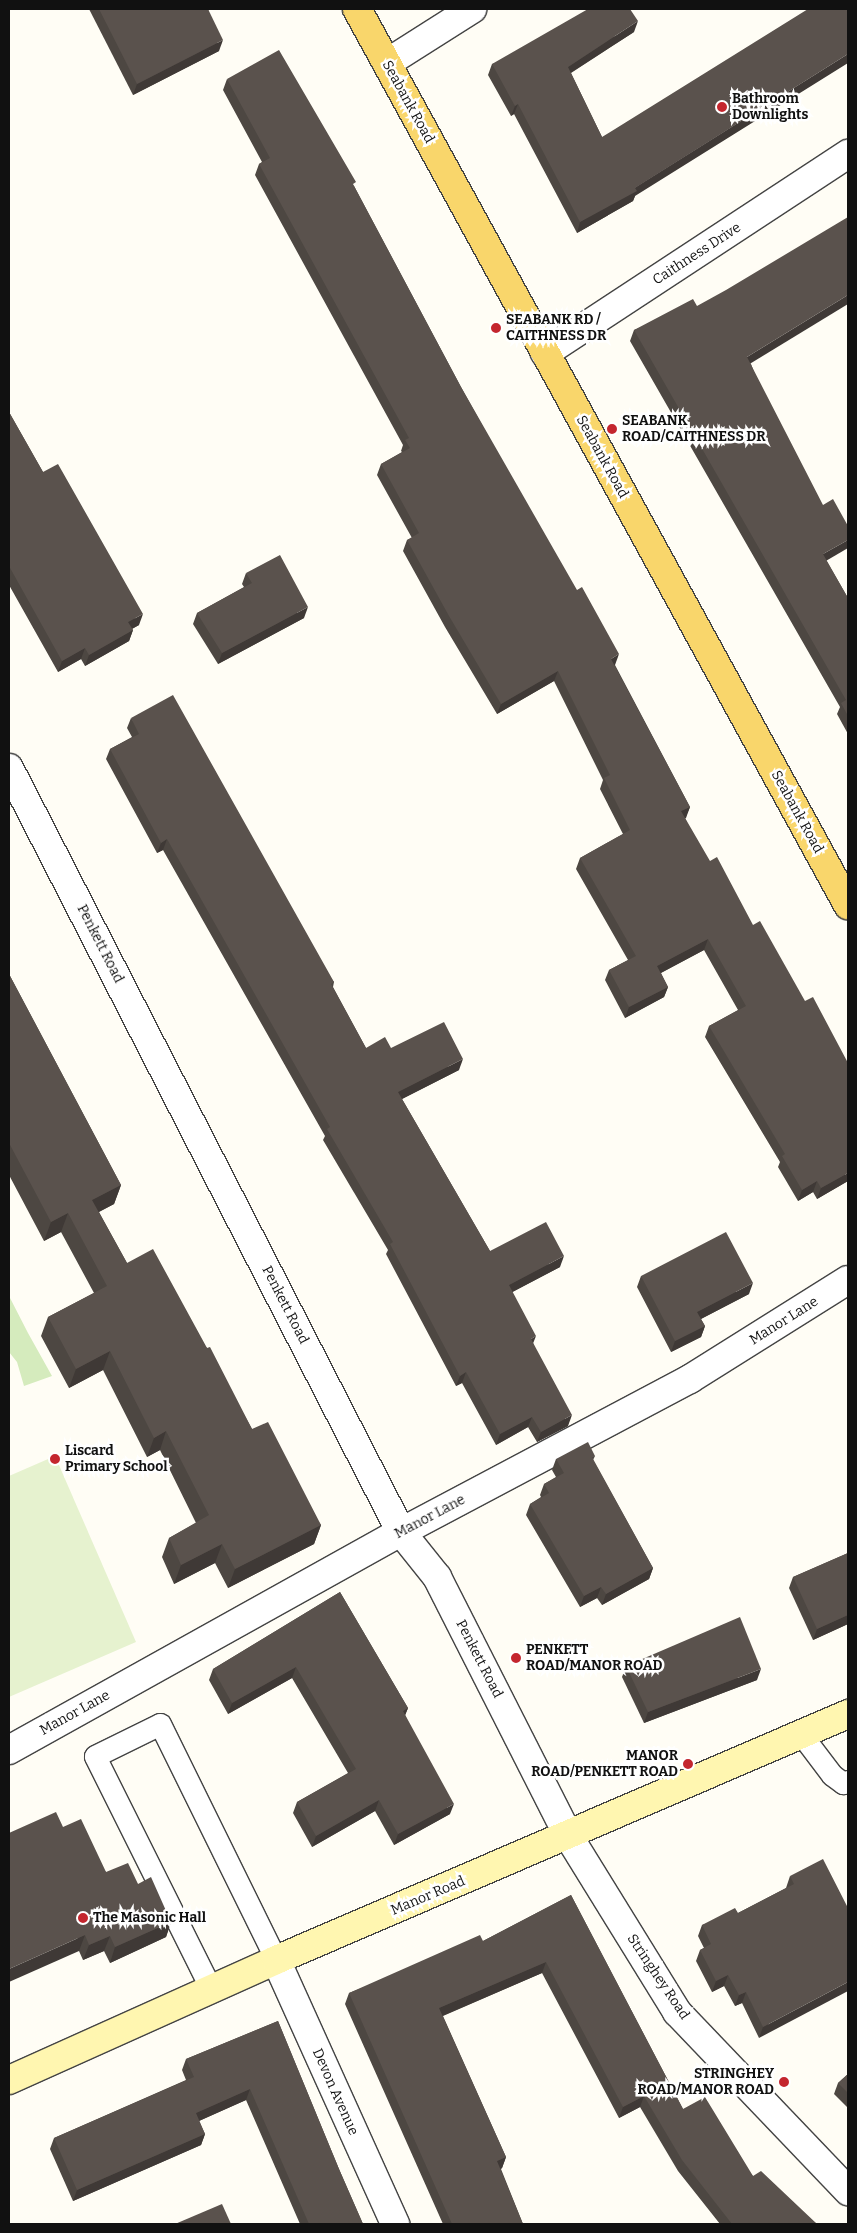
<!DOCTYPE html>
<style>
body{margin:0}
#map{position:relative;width:857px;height:2233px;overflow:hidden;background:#fffdf5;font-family:Bitter,serif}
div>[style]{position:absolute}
.green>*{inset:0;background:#d5ebbd}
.pitch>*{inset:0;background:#e6f2cf}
.roads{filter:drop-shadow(1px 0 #444) drop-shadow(-1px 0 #444) drop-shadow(0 1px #444) drop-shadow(0 -1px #444)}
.lane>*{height:21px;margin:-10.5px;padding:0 10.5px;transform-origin:10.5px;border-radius:10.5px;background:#fff}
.street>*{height:28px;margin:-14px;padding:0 14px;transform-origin:14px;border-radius:14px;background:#fff}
.secondary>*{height:28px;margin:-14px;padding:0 14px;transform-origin:14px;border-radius:14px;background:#fff6b0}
.primary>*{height:28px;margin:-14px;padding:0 14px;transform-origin:14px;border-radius:14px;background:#f9d66b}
.wall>*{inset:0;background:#4d4742}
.shaded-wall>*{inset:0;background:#3f3936}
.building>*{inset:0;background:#5a524d}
.dots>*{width:14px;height:14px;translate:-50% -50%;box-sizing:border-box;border:2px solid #fff;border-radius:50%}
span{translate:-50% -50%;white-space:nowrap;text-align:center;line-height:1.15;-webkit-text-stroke:5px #fff;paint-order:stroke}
.poi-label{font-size:14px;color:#111;font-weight:700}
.left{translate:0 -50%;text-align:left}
.right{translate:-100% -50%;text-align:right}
.street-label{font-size:14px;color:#111}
.frame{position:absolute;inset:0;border:10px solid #111;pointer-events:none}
</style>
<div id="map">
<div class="green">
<i style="clip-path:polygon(9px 1296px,28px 1333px,52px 1376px,24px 1386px,17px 1362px,9px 1352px)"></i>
</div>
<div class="pitch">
<i style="clip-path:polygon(55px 1456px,136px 1642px,9px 1697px,9px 1476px)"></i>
</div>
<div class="roads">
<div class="lane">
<i style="left:801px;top:1734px;width:51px;rotate:52.9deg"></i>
<i style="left:832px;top:1775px;width:14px;rotate:36deg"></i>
<i style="left:843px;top:1783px;width:5px;rotate:-22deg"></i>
<i style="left:211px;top:1989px;width:260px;rotate:-116.5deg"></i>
<i style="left:95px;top:1756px;width:72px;rotate:-26.2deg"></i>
<i style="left:160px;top:1724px;width:263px;rotate:63.8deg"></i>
</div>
<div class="street">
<i style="left:387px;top:63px;width:101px;rotate:-32.4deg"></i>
<i style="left:545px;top:353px;width:363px;rotate:-33.3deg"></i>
<i style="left:9px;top:768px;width:859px;rotate:62.84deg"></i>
<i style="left:401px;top:1532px;width:58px;rotate:51.3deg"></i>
<i style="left:437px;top:1577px;width:292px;rotate:63.1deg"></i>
<i style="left:569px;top:1837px;width:206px;rotate:58.3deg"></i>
<i style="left:677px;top:2012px;width:248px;rotate:46.3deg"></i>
<i style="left:9px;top:1750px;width:449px;rotate:-29.1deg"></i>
<i style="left:401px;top:1532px;width:327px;rotate:-27.9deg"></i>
<i style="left:690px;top:1379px;width:186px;rotate:-32.1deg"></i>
<i style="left:276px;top:1960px;width:290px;rotate:65.7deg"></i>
</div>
<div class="secondary">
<i style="left:9px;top:2080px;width:293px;rotate:-24.2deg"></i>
<i style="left:276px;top:1960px;width:623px;rotate:-23.27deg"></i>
</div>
<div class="primary">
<i style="left:357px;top:9px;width:1022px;rotate:61.28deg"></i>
</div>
</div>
<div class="wall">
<i style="clip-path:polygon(89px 9px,208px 9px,219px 51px,133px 95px)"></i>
<i style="clip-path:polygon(634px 32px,571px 73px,602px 137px,635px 196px,633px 201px,577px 233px,514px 114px,511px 116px,488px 75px,492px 64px)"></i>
<i style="clip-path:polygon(227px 79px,354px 186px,461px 387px,615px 665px,690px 807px,685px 818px,848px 1181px,817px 1199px,813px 1192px,798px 1201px,778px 1167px,780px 1162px,705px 1037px,709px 1026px,738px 1010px,704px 950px,661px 973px,668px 987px,664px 997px,625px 1018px,605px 980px,609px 970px,628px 960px,576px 869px,580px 858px,623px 834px,600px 789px,603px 780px,554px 681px,497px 714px,445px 627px,403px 551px,407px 540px,412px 538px,377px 475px,381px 464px,402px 452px,401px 451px,403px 445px,255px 175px,259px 164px,262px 162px,223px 90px)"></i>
<i style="clip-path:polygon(697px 306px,751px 364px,826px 560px,848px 598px,848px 734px,837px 714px,840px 707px,630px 341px,634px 330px)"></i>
<i style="clip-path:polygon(9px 412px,43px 472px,139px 625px,132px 629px,133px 630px,129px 641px,85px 666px,81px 659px,58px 672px,9px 585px)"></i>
<i style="clip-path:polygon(246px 573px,304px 618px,218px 664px,193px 624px,197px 613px,244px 587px,242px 584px)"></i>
<i style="clip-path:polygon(131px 718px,334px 982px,333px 987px,366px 1048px,391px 1048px,459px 1070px,402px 1099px,490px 1251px,560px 1267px,512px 1292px,533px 1343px,568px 1426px,537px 1442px,528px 1427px,496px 1445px,462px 1383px,456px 1386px,386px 1254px,388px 1250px,323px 1140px,325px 1136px,163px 850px,157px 853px,106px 759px,110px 749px,132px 737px,127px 728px)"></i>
<i style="clip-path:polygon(9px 974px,121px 1185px,114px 1204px,99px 1212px,127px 1263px,207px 1348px,252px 1429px,321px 1525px,314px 1544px,228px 1588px,215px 1563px,174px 1584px,162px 1557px,169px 1538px,196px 1523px,160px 1450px,147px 1457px,103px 1370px,69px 1388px,41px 1336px,48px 1317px,94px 1293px,61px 1232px,44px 1241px,9px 1175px)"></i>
<i style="clip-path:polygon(641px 1276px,749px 1294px,701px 1319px,705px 1326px,701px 1337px,671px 1352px,637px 1287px)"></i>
<i style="clip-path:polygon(595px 1456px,593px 1460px,653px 1568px,649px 1579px,602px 1605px,597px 1598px,580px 1607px,526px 1515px,530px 1504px,541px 1497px,540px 1495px,544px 1484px,556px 1477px,552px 1470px,556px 1459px)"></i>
<i style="clip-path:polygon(848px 1553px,848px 1624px,813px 1640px,789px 1588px,793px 1577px)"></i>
<i style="clip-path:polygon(340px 1592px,408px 1708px,405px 1715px,450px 1814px,394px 1845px,375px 1811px,312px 1847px,293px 1813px,297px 1802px,348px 1773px,292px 1678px,228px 1714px,209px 1680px,213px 1669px)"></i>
<i style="clip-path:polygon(626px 1666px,757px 1680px,644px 1723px,622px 1677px)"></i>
<i style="clip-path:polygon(63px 1827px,106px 1872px,138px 1884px,171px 1922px,166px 1937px,110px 1963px,104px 1951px,83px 1960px,79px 1951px)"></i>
<i style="clip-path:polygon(790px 1876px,848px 1908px,759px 2038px,742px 2003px,735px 2006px,724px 1986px,712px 1992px,696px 1961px,700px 1950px,704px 1948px,698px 1936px,702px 1925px,738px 1913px,786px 1888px)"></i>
<i style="clip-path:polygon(571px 1895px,683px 2109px,753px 2176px,817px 2224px,720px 2224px,678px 2171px,640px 2107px,619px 2118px,542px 1973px,443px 2016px,506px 2157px,502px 2168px,501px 2169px,523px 2224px,443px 2224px,345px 2004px,349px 1993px,483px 1941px)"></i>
<i style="clip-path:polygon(278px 2021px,339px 2169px,363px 2224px,300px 2224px,246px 2100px,199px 2121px,205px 2134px,201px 2145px,73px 2201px,50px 2149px,54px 2138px,186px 2080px,182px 2070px,186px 2059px)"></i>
<i style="clip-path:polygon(848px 2074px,848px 2108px,834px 2094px,838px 2083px)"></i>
</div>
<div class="shaded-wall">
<i style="clip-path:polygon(638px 21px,634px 32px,564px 77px,568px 67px)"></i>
<i style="clip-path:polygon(223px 40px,219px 51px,133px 95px,137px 84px)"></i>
<i style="clip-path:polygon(848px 54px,848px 63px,635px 196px,633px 201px,577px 233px,580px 222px)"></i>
<i style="clip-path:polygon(518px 104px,514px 114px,511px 116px,515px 106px)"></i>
<i style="clip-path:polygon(848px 295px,848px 304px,743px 368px,747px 357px)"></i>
<i style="clip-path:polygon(848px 540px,848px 548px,819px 565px,823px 554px)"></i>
<i style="clip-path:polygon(308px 607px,304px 618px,218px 664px,222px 653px)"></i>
<i style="clip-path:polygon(143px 614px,139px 625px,124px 633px,128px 622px)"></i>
<i style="clip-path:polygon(133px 630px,129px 641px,85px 666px,89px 655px)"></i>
<i style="clip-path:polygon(85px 648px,81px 659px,58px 672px,62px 661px)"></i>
<i style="clip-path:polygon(619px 654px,615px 665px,607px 669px,611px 659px)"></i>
<i style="clip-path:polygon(558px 671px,554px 681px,497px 714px,501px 704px)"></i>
<i style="clip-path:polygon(690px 807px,686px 818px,677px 822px,681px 811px)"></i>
<i style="clip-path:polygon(167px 839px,163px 850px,157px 853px,161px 843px)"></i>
<i style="clip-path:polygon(708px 939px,704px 950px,653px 977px,657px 966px)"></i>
<i style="clip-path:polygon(668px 987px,664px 997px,625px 1018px,629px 1007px)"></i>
<i style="clip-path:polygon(463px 1059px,459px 1070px,394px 1103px,398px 1092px)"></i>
<i style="clip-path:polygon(848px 1173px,848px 1181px,817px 1199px,821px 1188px)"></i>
<i style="clip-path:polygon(817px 1181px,813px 1192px,798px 1201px,802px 1190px)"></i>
<i style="clip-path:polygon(121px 1185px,114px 1204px,85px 1219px,92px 1200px)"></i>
<i style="clip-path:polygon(68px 1213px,61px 1232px,44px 1241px,51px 1222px)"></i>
<i style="clip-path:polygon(564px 1256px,560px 1267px,505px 1296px,509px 1285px)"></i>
<i style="clip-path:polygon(753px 1283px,749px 1294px,693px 1323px,697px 1312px)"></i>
<i style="clip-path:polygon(705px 1326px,701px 1337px,671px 1352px,675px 1341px)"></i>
<i style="clip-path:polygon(536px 1336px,532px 1346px,531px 1339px)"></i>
<i style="clip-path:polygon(110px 1351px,103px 1370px,69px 1388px,76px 1369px)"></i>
<i style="clip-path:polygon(466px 1372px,462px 1383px,456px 1386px,460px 1376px)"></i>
<i style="clip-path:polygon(572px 1415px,568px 1426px,537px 1442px,541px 1432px)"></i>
<i style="clip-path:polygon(532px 1417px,528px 1427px,496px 1445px,500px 1434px)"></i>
<i style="clip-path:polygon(166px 1431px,160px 1450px,147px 1457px,154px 1438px)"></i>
<i style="clip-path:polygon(321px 1525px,314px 1544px,228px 1588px,235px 1569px)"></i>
<i style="clip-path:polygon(222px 1544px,215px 1563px,174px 1584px,181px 1565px)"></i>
<i style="clip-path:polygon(653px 1568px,649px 1579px,602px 1605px,606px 1594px)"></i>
<i style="clip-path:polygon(601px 1587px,597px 1598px,580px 1607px,584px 1596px)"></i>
<i style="clip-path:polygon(848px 1615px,848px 1624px,813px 1640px,817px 1629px)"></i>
<i style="clip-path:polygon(296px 1667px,292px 1678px,228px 1714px,232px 1703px)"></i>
<i style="clip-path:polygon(761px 1669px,757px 1680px,644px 1723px,648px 1712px)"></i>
<i style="clip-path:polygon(408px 1708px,404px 1718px,403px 1711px)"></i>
<i style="clip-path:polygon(379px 1800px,375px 1811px,312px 1847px,316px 1836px)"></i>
<i style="clip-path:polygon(454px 1804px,450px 1814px,394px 1845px,398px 1834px)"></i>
<i style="clip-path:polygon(171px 1922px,166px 1937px,110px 1963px,115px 1947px)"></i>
<i style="clip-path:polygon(85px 1935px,79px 1951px,9px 1982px,9px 1969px)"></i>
<i style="clip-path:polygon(110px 1936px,104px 1951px,83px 1960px,89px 1945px)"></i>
<i style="clip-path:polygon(546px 1962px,542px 1973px,435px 2019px,439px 2008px)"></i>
<i style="clip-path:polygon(728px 1975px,724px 1986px,712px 1992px,716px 1981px)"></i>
<i style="clip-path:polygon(848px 1982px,848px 1991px,759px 2038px,763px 2027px)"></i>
<i style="clip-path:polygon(746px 1992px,742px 2003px,735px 2006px,739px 1995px)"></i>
<i style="clip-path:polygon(250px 2089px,246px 2100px,192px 2124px,196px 2113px)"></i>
<i style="clip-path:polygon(644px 2096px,640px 2107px,619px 2118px,623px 2107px)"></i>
<i style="clip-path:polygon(205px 2134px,201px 2145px,73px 2201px,77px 2190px)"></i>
<i style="clip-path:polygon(506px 2157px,502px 2168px,493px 2172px,497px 2161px)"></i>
</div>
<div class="building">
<i style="clip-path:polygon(99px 9px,208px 9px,223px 40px,137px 84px)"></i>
<i style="clip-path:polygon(588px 9px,630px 9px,638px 21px,568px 67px,602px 137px,808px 9px,848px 9px,848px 54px,635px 188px,637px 191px,580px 222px,518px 104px,515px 106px,492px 64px)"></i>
<i style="clip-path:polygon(279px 50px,356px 182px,353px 184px,461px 387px,577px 590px,582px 587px,619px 654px,611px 659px,690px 807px,681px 811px,710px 861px,717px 857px,753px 925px,760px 921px,805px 1001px,813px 997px,848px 1063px,848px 1173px,821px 1188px,817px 1181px,802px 1190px,782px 1156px,785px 1154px,709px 1026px,746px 1006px,708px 939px,657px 966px,668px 987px,629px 1007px,609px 970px,636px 956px,580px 858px,630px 830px,604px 778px,610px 775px,558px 671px,501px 704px,449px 616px,407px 540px,419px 533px,381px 464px,410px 448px,405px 440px,409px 438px,259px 164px,270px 158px,227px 79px)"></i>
<i style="clip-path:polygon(848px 217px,848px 295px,747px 357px,823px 505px,833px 499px,848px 526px,848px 540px,823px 554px,848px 598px,848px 716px,841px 703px,846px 700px,634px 330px,693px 299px,697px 306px,726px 290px)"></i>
<i style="clip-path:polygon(9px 412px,43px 472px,58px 464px,143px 614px,128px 622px,133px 630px,89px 655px,85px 648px,62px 661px,9px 566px,9px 558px,10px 557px,9px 554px)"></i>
<i style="clip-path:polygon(280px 555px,308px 607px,222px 653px,197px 613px,252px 583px,246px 573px)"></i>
<i style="clip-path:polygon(173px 695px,334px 982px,331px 984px,366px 1048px,385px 1037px,391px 1048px,444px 1022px,463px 1059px,398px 1092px,490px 1251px,546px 1222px,564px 1256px,509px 1285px,536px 1336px,531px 1339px,572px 1415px,541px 1432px,532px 1417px,500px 1434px,466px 1372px,460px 1376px,390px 1244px,393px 1242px,327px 1129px,330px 1127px,167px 839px,161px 843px,110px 749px,139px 734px,131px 718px)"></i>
<i style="clip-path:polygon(9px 974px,121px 1185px,92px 1200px,127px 1263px,153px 1249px,207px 1348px,210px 1347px,252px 1429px,268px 1422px,321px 1525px,235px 1569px,222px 1544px,181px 1565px,169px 1538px,209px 1515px,166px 1431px,154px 1438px,110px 1351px,76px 1369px,48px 1317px,107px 1286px,68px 1213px,51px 1222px,9px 1143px)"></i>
<i style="clip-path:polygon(726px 1232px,753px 1283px,697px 1312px,705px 1326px,675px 1341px,641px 1276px)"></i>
<i style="clip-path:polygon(588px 1442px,595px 1456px,592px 1457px,653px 1568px,606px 1594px,601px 1587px,584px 1596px,530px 1504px,549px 1493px,544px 1484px,564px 1473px,556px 1459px)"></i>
<i style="clip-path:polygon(848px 1553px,848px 1615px,817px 1629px,793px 1577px)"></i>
<i style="clip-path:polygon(340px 1592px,408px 1708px,403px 1711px,454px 1804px,398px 1834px,379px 1800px,316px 1836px,297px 1802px,356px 1769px,296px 1667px,232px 1703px,213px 1669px)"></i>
<i style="clip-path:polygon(740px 1617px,761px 1669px,648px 1712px,626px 1666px)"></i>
<i style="clip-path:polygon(56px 1812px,63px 1827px,81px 1819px,106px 1872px,128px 1863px,138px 1884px,151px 1877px,171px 1922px,115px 1947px,110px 1936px,89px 1945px,85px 1935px,9px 1969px,9px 1833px)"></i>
<i style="clip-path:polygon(823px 1859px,848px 1908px,848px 1982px,763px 2027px,746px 1992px,739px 1995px,728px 1975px,716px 1981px,700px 1950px,711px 1944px,702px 1925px,735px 1908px,738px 1913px,794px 1884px,790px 1876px)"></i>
<i style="clip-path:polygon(571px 1895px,683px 2109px,705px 2097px,753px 2176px,761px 2171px,817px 2224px,732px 2224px,682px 2160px,644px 2096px,623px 2107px,546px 1962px,439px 2008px,506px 2157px,497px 2161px,523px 2224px,452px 2224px,349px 1993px,480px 1935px,483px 1941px)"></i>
<i style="clip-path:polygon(278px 2021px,339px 2169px,363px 2224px,309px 2224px,250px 2089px,196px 2113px,205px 2134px,77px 2190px,54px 2138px,194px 2077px,186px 2059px)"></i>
<i style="clip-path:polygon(848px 2074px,848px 2093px,838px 2083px)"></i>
<i style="clip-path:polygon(222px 2204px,231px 2224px,175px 2224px)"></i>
</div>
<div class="dots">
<i style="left:722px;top:107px;background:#c4262e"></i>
<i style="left:496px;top:328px;background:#c4262e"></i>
<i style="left:612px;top:429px;background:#c4262e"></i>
<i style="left:55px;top:1459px;background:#c4262e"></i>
<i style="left:516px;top:1658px;background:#c4262e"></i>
<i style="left:688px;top:1764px;background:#c4262e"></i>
<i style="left:83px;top:1918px;background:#c4262e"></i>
<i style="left:784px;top:2082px;background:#c4262e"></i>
</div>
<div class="poi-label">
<span class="left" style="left:732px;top:107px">Bathroom<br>Downlights</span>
<span class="left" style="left:506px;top:328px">SEABANK RD /<br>CAITHNESS DR</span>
<span class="left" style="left:622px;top:429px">SEABANK<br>ROAD/CAITHNESS DR</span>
<span class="left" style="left:65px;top:1459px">Liscard<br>Primary School</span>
<span class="left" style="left:526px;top:1658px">PENKETT<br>ROAD/MANOR ROAD</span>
<span class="right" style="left:678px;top:1764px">MANOR<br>ROAD/PENKETT ROAD</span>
<span class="left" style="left:93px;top:1918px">The Masonic Hall</span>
<span class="right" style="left:774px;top:2082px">STRINGHEY<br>ROAD/MANOR ROAD</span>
</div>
<div class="street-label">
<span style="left:408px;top:102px;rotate:61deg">Seabank Road</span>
<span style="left:697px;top:254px;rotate:-33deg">Caithness Drive</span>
<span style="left:602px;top:457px;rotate:61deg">Seabank Road</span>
<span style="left:797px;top:812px;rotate:61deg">Seabank Road</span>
<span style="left:100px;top:944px;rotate:63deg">Penkett Road</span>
<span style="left:285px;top:1305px;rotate:63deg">Penkett Road</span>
<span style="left:784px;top:1321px;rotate:-32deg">Manor Lane</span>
<span style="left:430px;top:1517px;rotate:-28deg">Manor Lane</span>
<span style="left:479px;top:1659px;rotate:63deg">Penkett Road</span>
<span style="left:75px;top:1713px;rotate:-29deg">Manor Lane</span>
<span style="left:428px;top:1896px;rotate:-23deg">Manor Road</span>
<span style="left:658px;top:1977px;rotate:56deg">Stringhey Road</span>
<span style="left:335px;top:2092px;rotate:66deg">Devon Avenue</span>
</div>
<div class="frame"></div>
</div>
